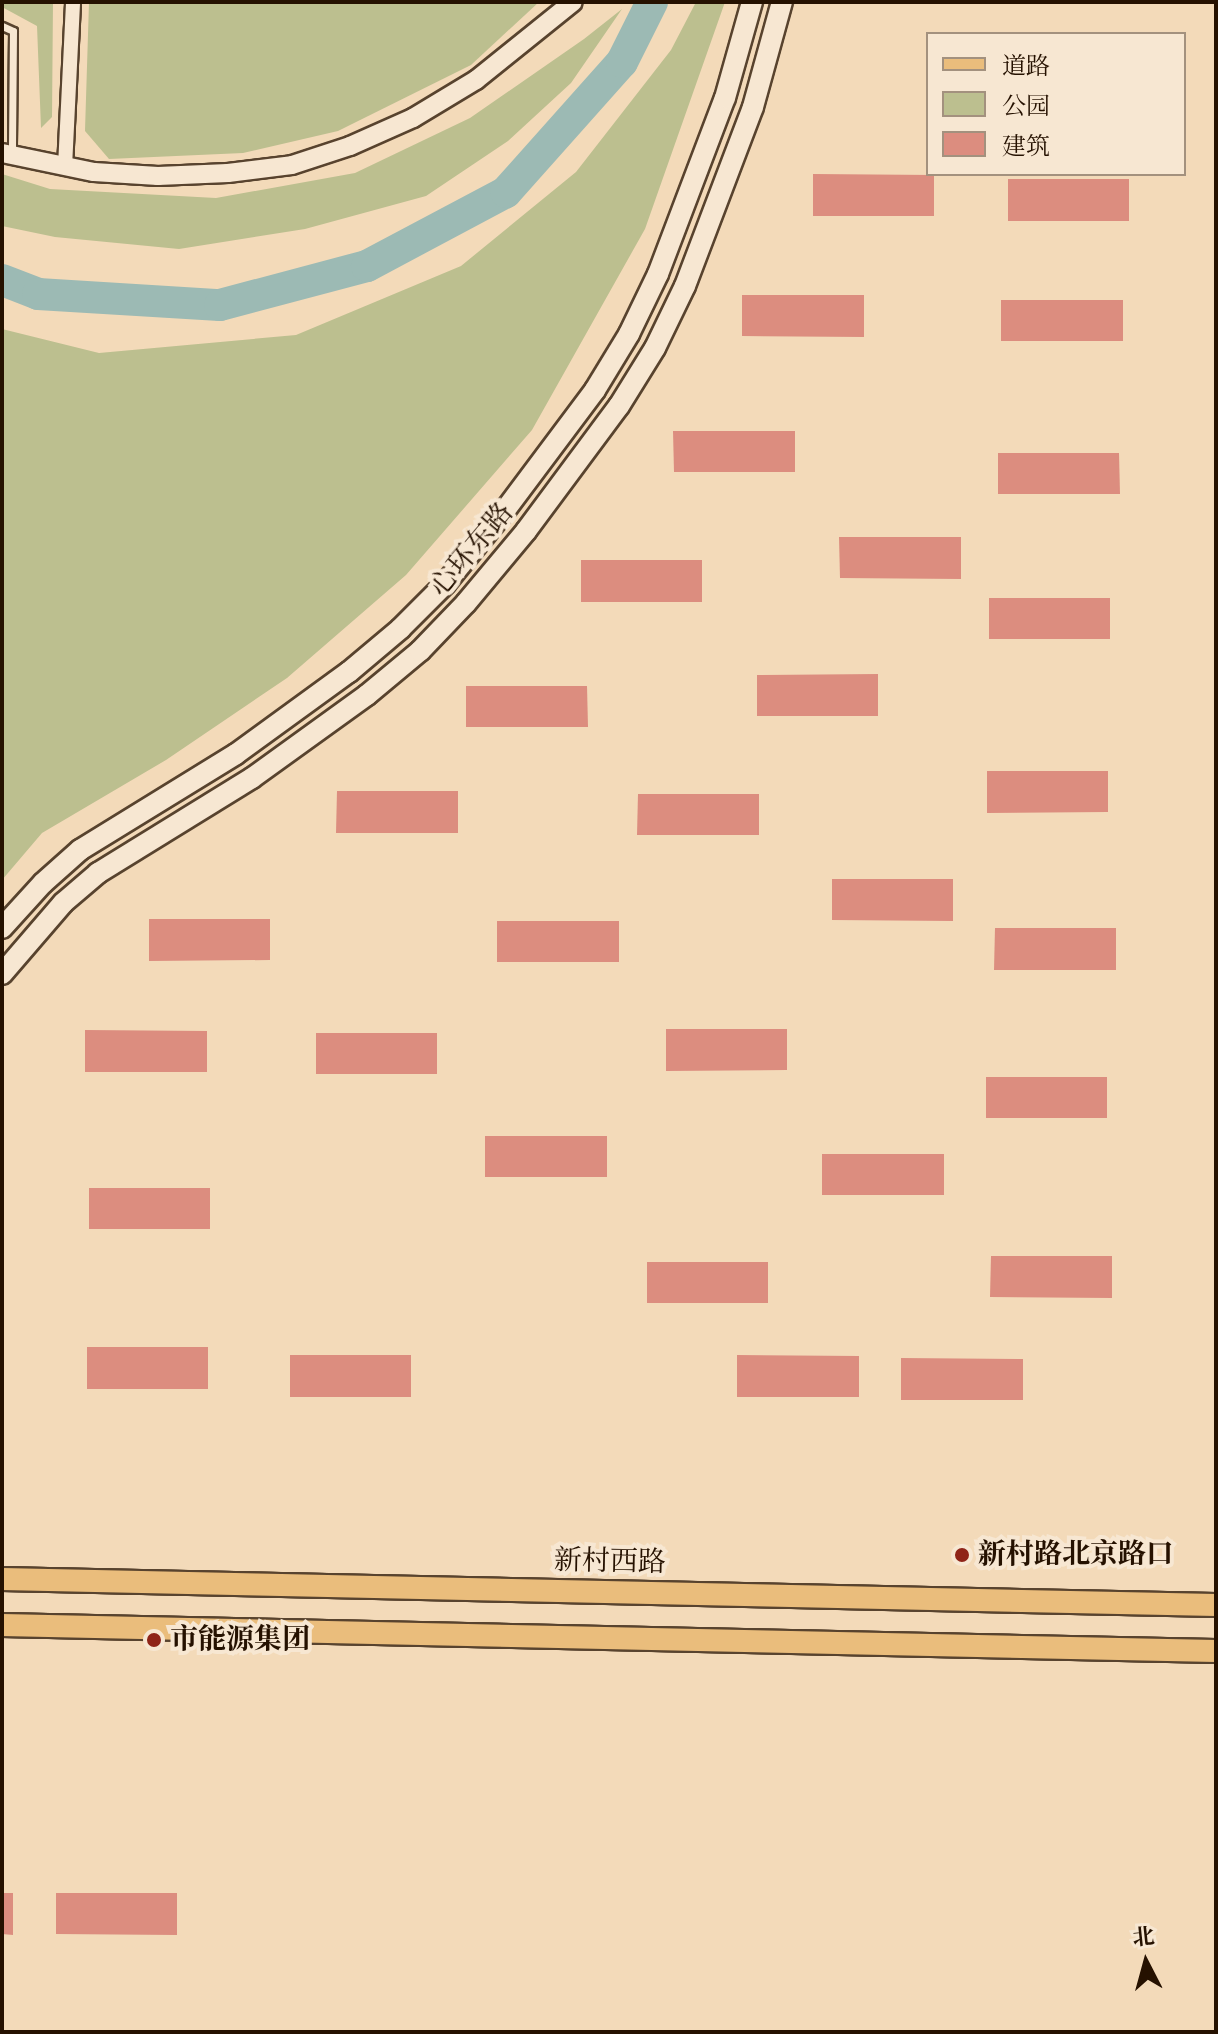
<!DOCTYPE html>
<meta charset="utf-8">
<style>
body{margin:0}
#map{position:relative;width:1218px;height:2034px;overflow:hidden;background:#f3dab9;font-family:"IM FELL DW Pica","Noto Serif SC",serif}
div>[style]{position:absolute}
.green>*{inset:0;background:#bcbf8f}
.river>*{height:32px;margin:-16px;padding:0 16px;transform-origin:16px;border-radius:16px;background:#9cbab4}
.building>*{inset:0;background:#dc8d7f}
.roads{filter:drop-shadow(2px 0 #58432e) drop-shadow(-2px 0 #58432e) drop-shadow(0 2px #58432e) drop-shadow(0 -2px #58432e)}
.service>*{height:7px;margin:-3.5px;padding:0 3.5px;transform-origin:3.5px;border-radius:3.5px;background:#f7e7d2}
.minor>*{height:14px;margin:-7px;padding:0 7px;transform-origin:7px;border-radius:7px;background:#f7e7d2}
.tertiary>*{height:18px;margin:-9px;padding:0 9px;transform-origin:9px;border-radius:9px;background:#f7e7d2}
.secondary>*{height:20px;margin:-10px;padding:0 10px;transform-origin:10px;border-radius:10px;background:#f7e7d2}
.primary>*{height:22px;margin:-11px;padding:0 11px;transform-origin:11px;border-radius:11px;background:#eabd7c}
.dots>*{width:22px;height:22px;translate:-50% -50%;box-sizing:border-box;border:4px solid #f7e7d2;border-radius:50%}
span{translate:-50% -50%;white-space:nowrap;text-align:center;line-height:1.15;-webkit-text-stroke:8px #f7e7d2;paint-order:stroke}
.street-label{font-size:28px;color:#251100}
.poi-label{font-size:28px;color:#251100;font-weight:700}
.left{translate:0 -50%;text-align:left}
.frame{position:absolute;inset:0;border:4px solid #251100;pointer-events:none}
.legend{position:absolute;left:926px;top:32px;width:260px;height:144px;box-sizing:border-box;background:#f7e7d2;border:2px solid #a3917e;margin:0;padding:10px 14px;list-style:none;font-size:24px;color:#251100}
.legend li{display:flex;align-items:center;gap:16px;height:40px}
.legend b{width:40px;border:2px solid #a3917e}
.north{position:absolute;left:1106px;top:1922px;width:80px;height:80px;-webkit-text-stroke:6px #f7e7d2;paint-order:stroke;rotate:354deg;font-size:22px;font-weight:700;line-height:32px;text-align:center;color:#251100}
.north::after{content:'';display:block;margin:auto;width:28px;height:36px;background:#251100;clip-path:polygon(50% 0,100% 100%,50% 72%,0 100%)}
</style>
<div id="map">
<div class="green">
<i style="clip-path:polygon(2px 2px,53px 2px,52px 117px,41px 128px,37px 26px,2px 7px)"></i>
<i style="clip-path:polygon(89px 2px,539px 2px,471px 65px,338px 131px,243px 153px,109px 159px,85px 131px)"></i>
<i style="clip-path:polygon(696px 2px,725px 2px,645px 229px,532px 430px,406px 575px,287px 678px,166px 760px,42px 833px,2px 880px,2px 329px,99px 353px,296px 335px,461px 266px,576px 172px,671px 50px)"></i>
<i style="clip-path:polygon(622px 9px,571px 83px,508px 141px,426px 196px,305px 229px,179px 249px,55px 237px,2px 226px,2px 174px,50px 189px,216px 198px,355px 173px,470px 118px,584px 39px)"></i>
</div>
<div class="river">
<i style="left:2px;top:280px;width:39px;rotate:21deg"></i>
<i style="left:38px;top:294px;width:182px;rotate:3.5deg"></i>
<i style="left:220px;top:305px;width:152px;rotate:-14.9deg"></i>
<i style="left:367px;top:266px;width:157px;rotate:-28deg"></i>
<i style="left:506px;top:192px;width:174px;rotate:-48.3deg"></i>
<i style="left:622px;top:62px;width:67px;rotate:-63.4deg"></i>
</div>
<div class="building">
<i style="clip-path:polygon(813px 174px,934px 175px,934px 216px,813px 216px)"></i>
<i style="clip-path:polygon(1008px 179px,1129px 179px,1129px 221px,1008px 221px)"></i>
<i style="clip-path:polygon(742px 295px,864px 295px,864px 337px,742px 336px)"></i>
<i style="clip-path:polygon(1001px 300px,1123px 300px,1123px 341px,1001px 341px)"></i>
<i style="clip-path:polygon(673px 431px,795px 431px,795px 472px,674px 472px)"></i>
<i style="clip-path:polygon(998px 453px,1119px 453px,1120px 494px,998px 494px)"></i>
<i style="clip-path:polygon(839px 537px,961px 537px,961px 579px,840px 578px)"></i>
<i style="clip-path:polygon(581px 560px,702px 560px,702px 602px,581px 602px)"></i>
<i style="clip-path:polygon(989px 598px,1110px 598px,1110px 639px,989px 639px)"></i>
<i style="clip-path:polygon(878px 674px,878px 716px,757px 716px,757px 675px)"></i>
<i style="clip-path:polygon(466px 686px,587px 686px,588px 727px,466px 727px)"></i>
<i style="clip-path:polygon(987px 771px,1108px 771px,1108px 812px,987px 813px)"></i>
<i style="clip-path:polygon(337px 791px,458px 791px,458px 833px,336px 833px)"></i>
<i style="clip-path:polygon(638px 794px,759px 794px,759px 835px,637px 835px)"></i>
<i style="clip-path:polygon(832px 879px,953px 879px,953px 921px,832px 920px)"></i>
<i style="clip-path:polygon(149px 919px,270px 919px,270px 960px,149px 961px)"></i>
<i style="clip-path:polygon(497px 921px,619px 921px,619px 962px,497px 962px)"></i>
<i style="clip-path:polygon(995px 928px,1116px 928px,1116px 970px,994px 970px)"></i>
<i style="clip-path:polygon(666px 1029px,787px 1029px,787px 1070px,666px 1071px)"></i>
<i style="clip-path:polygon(85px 1030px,207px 1031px,207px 1072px,85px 1072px)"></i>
<i style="clip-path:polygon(316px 1033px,437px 1033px,437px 1074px,316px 1074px)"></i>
<i style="clip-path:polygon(986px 1077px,1107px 1077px,1107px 1118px,986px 1118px)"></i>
<i style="clip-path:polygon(485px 1136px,607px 1136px,607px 1177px,485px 1177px)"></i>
<i style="clip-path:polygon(822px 1154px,944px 1154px,944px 1195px,822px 1195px)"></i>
<i style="clip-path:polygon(89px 1188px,210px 1188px,210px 1229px,89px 1229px)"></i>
<i style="clip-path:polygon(991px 1256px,1112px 1256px,1112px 1298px,990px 1297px)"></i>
<i style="clip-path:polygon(647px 1262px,768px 1262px,768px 1303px,647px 1303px)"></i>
<i style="clip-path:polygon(87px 1347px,208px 1347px,208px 1389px,87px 1389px)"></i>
<i style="clip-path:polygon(290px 1355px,411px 1355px,411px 1397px,290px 1397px)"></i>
<i style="clip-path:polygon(737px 1355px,859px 1356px,859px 1397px,737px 1397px)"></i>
<i style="clip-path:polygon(901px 1358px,1023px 1359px,1023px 1400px,901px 1400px)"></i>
<i style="clip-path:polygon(2px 1893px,13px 1893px,13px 1935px,2px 1934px)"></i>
<i style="clip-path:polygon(56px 1893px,177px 1893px,177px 1935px,56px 1934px)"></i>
</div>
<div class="roads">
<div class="service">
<i style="left:2px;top:26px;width:12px;rotate:24deg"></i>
<i style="left:13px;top:31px;width:123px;rotate:90.5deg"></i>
</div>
<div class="minor">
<i style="left:65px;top:167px;width:165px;rotate:-87.2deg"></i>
</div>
<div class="tertiary">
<i style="left:2px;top:153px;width:94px;rotate:11.7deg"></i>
<i style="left:94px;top:172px;width:64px;rotate:3.6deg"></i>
<i style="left:158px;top:176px;width:70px;rotate:-2.5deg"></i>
<i style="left:228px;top:173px;width:64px;rotate:-7.1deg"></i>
<i style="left:292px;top:165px;width:61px;rotate:-18.1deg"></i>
<i style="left:350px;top:146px;width:69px;rotate:-24deg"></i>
<i style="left:413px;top:118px;width:74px;rotate:-31.1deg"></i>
<i style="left:476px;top:80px;width:124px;rotate:-38.8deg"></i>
</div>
<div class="secondary">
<i style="left:2px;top:928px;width:61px;rotate:-47.7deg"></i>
<i style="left:43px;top:883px;width:50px;rotate:-41.7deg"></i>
<i style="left:80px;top:850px;width:183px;rotate:-31.6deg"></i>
<i style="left:236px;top:754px;width:140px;rotate:-36deg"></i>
<i style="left:349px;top:672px;width:67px;rotate:-40.1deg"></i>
<i style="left:400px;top:629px;width:64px;rotate:-45deg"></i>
<i style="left:445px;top:584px;width:92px;rotate:-50.8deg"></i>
<i style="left:503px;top:513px;width:154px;rotate:-53.2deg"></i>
<i style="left:595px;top:390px;width:66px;rotate:-58.7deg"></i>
<i style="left:629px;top:334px;width:67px;rotate:-64.2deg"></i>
<i style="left:658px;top:274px;width:188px;rotate:-69.2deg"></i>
<i style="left:725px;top:98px;width:100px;rotate:-74.3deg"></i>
<i style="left:2px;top:974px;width:94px;rotate:-49.3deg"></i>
<i style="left:63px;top:903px;width:46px;rotate:-40.6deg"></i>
<i style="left:98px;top:873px;width:181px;rotate:-31.7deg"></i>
<i style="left:252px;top:778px;width:142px;rotate:-35.8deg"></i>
<i style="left:367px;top:695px;width:69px;rotate:-39.7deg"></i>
<i style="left:420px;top:651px;width:66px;rotate:-46.2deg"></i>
<i style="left:466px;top:603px;width:94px;rotate:-50.2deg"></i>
<i style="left:526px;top:531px;width:156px;rotate:-53.4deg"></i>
<i style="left:619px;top:406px;width:68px;rotate:-58.2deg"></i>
<i style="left:655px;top:348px;width:69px;rotate:-64.2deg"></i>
<i style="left:685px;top:286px;width:191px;rotate:-69.2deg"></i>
<i style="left:753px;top:107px;width:109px;rotate:-74.6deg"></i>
</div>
<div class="primary">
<i style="left:2px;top:1579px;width:1214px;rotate:1.23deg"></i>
<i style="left:2px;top:1625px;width:1214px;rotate:1.23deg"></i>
</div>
</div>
<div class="dots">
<i style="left:962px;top:1555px;background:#8f2418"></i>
<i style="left:154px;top:1640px;background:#8f2418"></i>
</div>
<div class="street-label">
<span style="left:472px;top:550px;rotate:-50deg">心环东路</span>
<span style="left:610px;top:1562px;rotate:1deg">新村西路</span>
</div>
<div class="poi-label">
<span class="left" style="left:978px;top:1555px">新村路北京路口</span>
<span class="left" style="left:170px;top:1640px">市能源集团</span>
</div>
<div class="frame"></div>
<ul class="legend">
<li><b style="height:10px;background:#eabd7c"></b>道路</li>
<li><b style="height:22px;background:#bcbf8f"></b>公园</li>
<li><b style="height:22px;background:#dc8d7f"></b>建筑</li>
</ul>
<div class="north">北</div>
</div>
